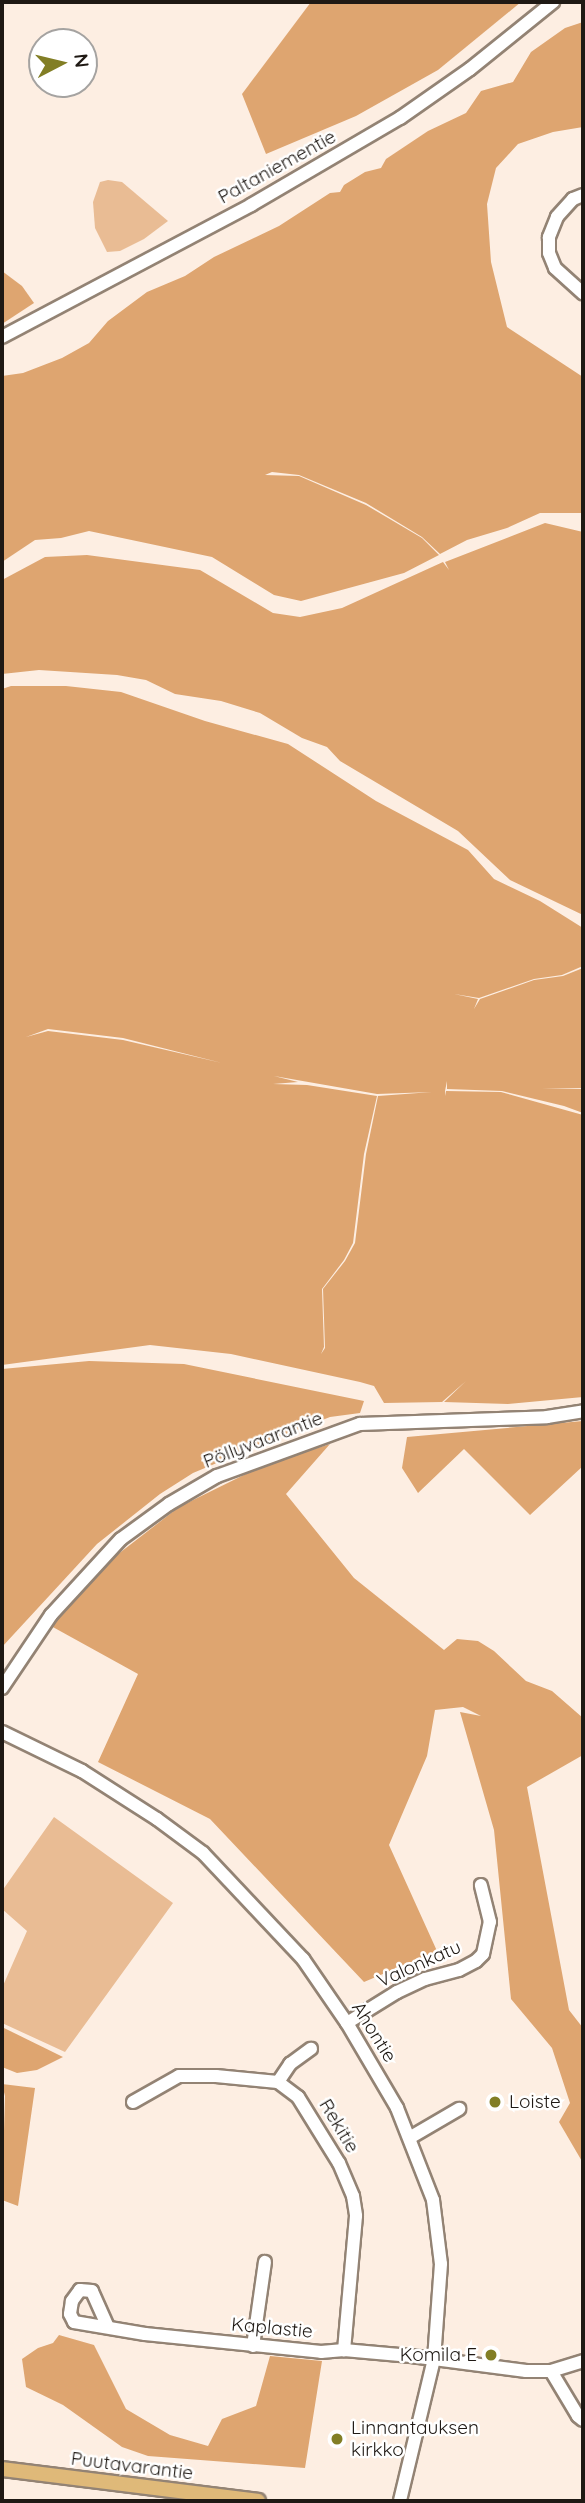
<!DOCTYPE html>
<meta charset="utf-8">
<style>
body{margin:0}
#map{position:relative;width:585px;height:2503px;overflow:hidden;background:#fdeee2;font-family:Quicksand,sans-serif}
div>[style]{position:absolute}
.green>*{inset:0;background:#e9bc94}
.forest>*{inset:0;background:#dea570}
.roads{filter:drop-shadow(2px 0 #938374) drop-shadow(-2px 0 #938374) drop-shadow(0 2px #938374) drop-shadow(0 -2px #938374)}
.minor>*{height:12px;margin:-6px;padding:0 6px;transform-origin:6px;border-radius:6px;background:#fff}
.major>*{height:14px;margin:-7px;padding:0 7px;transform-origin:7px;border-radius:7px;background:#dfb979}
.dots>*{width:19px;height:19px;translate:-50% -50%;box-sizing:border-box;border:4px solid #fff;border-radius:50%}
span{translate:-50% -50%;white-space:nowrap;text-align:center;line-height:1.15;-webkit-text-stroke:5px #fff;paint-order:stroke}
.street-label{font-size:19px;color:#1f1914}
.poi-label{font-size:19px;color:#1f1914}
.left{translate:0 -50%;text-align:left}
.right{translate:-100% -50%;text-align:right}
.frame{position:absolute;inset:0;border:4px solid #1f1914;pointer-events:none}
.north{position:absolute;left:28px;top:28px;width:70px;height:70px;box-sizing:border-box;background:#fff;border:2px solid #a5a3a1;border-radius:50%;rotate:83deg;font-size:19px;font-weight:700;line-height:28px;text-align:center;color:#1f1914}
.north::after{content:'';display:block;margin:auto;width:24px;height:32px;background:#827e25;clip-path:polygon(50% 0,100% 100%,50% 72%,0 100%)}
</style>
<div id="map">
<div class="green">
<i style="clip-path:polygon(108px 180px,122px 182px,168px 221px,144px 239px,120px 251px,107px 252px,95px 228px,93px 202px,100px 182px)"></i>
<i style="clip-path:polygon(54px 1817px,173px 1903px,65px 2052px,2px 2023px,2px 1988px,27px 1931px,2px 1909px,2px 1891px)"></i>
</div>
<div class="forest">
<i style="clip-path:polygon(311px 2px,521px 2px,438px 70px,356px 116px,266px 154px,242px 94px)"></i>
<i style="clip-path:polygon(583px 22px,583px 127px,553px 132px,518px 144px,496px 168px,487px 204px,491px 262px,507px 327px,583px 377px,583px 513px,540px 513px,507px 528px,467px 540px,440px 554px,422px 537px,366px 503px,299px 475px,272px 472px,265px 475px,299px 476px,366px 505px,422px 538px,439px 555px,404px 573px,301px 601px,274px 595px,212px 557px,89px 531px,61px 538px,35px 540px,2px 562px,2px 376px,23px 373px,62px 358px,89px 343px,108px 321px,147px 292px,185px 276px,214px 257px,279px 226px,330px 193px,340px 192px,344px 185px,365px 172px,381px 168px,386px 159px,428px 131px,466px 113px,481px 91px,513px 82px,531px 52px,565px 28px)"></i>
<i style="clip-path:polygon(2px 271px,22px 286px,34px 303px,2px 324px)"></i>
<i style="clip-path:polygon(545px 523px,583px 532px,583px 915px,510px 880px,458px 831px,340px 761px,327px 747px,302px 738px,260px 713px,221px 701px,175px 694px,146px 680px,117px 675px,39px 670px,2px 674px,2px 580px,45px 557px,87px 555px,200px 570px,273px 613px,300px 617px,342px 608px,443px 562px,449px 570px,445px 562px)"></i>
<i style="clip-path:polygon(evenodd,11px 686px,66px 686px,121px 692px,205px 721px,288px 744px,376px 801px,468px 850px,494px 879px,540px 901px,583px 928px,583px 966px,562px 975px,534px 979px,479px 998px,454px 994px,478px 999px,474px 1009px,480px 999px,534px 980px,563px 976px,583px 968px,583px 1088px,542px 1088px,583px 1089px,583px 1113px,564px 1106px,502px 1091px,447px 1089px,447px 1081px,445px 1091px,446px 1096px,446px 1091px,501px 1092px,583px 1115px,583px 1397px,508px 1404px,444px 1402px,466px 1381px,442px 1402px,384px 1403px,374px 1386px,360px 1382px,231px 1354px,150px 1345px,2px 1365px,2px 689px,11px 686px,48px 1029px,123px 1038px,222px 1063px,123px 1040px,48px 1031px,26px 1037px,48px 1029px,11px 686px,274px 1076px,377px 1094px,432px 1092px,378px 1096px,366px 1154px,355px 1243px,345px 1261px,323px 1289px,325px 1348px,321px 1354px,324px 1347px,322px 1289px,344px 1260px,353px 1243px,364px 1154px,377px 1096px,307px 1085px,273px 1084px,298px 1082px,274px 1076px)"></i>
<i style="clip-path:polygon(89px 1361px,184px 1364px,364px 1401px,360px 1413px,330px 1417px,269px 1441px,193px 1473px,160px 1494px,97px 1544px,2px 1647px,2px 1369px)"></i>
<i style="clip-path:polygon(583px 1421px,583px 1466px,530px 1515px,464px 1449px,418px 1493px,402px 1468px,407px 1437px)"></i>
<i style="clip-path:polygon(330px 1444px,286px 1494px,354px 1578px,444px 1650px,457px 1639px,478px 1641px,494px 1651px,526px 1681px,552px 1691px,583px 1718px,583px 1755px,527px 1787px,569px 2010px,583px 2028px,583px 2163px,559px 2122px,570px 2103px,552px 2048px,511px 1999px,494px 1830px,460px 1712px,481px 1716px,463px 1707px,435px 1710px,427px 1756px,389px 1845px,437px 1951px,364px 1982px,210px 1819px,98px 1762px,138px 1674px,51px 1626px,113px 1558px,179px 1507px,262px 1466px)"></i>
<i style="clip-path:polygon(2px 2027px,63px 2057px,37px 2070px,17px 2073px,2px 2067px)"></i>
<i style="clip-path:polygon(2px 2084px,35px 2088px,18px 2206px,2px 2200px,5px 2096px)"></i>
<i style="clip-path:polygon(59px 2335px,94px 2345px,126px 2409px,170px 2435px,208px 2446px,222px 2419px,256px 2406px,270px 2356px,322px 2361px,305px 2468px,148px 2456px,122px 2447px,63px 2405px,26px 2387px,22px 2359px,38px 2348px,53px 2343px)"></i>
</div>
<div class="roads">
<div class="minor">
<i style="left:583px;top:195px;width:11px;rotate:158deg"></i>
<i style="left:573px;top:199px;width:24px;rotate:132deg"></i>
<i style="left:557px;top:217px;width:22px;rotate:112deg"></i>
<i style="left:549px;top:237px;width:16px;rotate:90deg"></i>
<i style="left:549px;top:253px;width:16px;rotate:68deg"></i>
<i style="left:555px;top:268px;width:38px;rotate:42deg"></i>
<i style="left:2px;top:337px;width:282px;rotate:-27.9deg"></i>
<i style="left:251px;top:205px;width:173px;rotate:-30.3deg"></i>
<i style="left:400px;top:118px;width:85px;rotate:-35deg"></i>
<i style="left:470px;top:69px;width:107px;rotate:-38.9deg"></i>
<i style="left:2px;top:1688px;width:88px;rotate:-56.1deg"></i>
<i style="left:51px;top:1615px;width:103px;rotate:-47.4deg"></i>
<i style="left:121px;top:1539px;width:59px;rotate:-36.1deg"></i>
<i style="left:169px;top:1504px;width:56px;rotate:-30.3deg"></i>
<i style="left:217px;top:1476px;width:152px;rotate:-20deg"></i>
<i style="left:360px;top:1424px;width:187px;rotate:-2.1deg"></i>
<i style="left:547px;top:1417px;width:36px;rotate:-9deg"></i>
<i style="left:2px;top:1732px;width:89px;rotate:26deg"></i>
<i style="left:82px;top:1771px;width:89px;rotate:32.6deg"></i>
<i style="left:157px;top:1819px;width:57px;rotate:36.5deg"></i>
<i style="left:203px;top:1853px;width:146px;rotate:46.7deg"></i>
<i style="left:303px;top:1959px;width:78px;rotate:55.5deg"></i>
<i style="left:347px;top:2023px;width:99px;rotate:59.5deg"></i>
<i style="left:397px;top:2108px;width:99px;rotate:68.6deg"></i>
<i style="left:433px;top:2200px;width:64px;rotate:82.9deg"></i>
<i style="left:441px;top:2264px;width:95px;rotate:94.2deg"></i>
<i style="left:434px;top:2359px;width:146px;rotate:103.5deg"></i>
<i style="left:347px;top:2023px;width:59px;rotate:-31.8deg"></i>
<i style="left:397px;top:1992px;width:31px;rotate:-25deg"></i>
<i style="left:425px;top:1979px;width:35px;rotate:-15deg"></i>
<i style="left:459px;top:1970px;width:19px;rotate:-28deg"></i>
<i style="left:476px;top:1961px;width:10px;rotate:-45deg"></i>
<i style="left:483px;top:1954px;width:33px;rotate:-78deg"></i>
<i style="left:490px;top:1922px;width:38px;rotate:-104deg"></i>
<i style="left:278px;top:2082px;width:22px;rotate:-56deg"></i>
<i style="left:290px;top:2064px;width:26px;rotate:-36deg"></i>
<i style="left:133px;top:2102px;width:53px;rotate:-29.5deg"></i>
<i style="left:179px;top:2076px;width:37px"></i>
<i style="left:216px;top:2076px;width:62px;rotate:5.5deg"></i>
<i style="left:278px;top:2082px;width:25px;rotate:37deg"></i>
<i style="left:298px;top:2097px;width:78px;rotate:58.2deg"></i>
<i style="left:339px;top:2163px;width:36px;rotate:67deg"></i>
<i style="left:353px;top:2196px;width:20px;rotate:81deg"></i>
<i style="left:356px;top:2216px;width:135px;rotate:95.1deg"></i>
<i style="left:411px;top:2137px;width:56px;rotate:-30.3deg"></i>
<i style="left:107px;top:2325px;width:37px;rotate:-114deg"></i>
<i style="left:92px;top:2291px;width:12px;rotate:-175deg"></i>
<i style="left:80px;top:2290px;width:14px;rotate:126deg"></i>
<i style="left:72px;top:2301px;width:13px;rotate:99deg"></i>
<i style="left:70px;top:2314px;width:9px;rotate:63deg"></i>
<i style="left:74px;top:2322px;width:72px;rotate:9.6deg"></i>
<i style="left:145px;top:2334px;width:177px;rotate:5.8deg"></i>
<i style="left:321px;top:2352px;width:23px;rotate:-5deg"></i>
<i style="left:344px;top:2350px;width:67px;rotate:5.1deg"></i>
<i style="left:411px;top:2356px;width:116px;rotate:7.4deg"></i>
<i style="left:526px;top:2371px;width:25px"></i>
<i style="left:551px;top:2371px;width:34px;rotate:-17deg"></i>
<i style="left:253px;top:2346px;width:85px;rotate:-81.9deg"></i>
<i style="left:551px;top:2371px;width:52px;rotate:59deg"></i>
<i style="left:578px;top:2416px;width:6px;rotate:39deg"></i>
</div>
<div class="major">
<i style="left:2px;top:2469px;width:258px;rotate:7.1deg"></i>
</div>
</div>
<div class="dots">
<i style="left:495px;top:2102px;background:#827e25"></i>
<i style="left:491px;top:2355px;background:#827e25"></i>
<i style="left:337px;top:2439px;background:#827e25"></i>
</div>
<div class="street-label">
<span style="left:277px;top:167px;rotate:-29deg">Paltaniementie</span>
<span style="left:263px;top:1440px;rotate:-21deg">Pöllyvaarantie</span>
<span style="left:419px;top:1964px;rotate:-24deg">Valonkatu</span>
<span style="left:374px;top:2032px;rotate:58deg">Ahontie</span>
<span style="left:339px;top:2126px;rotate:59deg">Rekitie</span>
<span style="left:272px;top:2328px;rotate:5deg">Kaplastie</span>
<span style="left:132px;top:2466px;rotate:7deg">Puutavarantie</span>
</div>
<div class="poi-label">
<span class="left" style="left:509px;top:2102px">Loiste</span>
<span class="right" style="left:477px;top:2355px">Komila E</span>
<span class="left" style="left:351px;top:2439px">Linnantauksen<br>kirkko</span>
</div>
<div class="frame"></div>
<div class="north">N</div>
</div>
